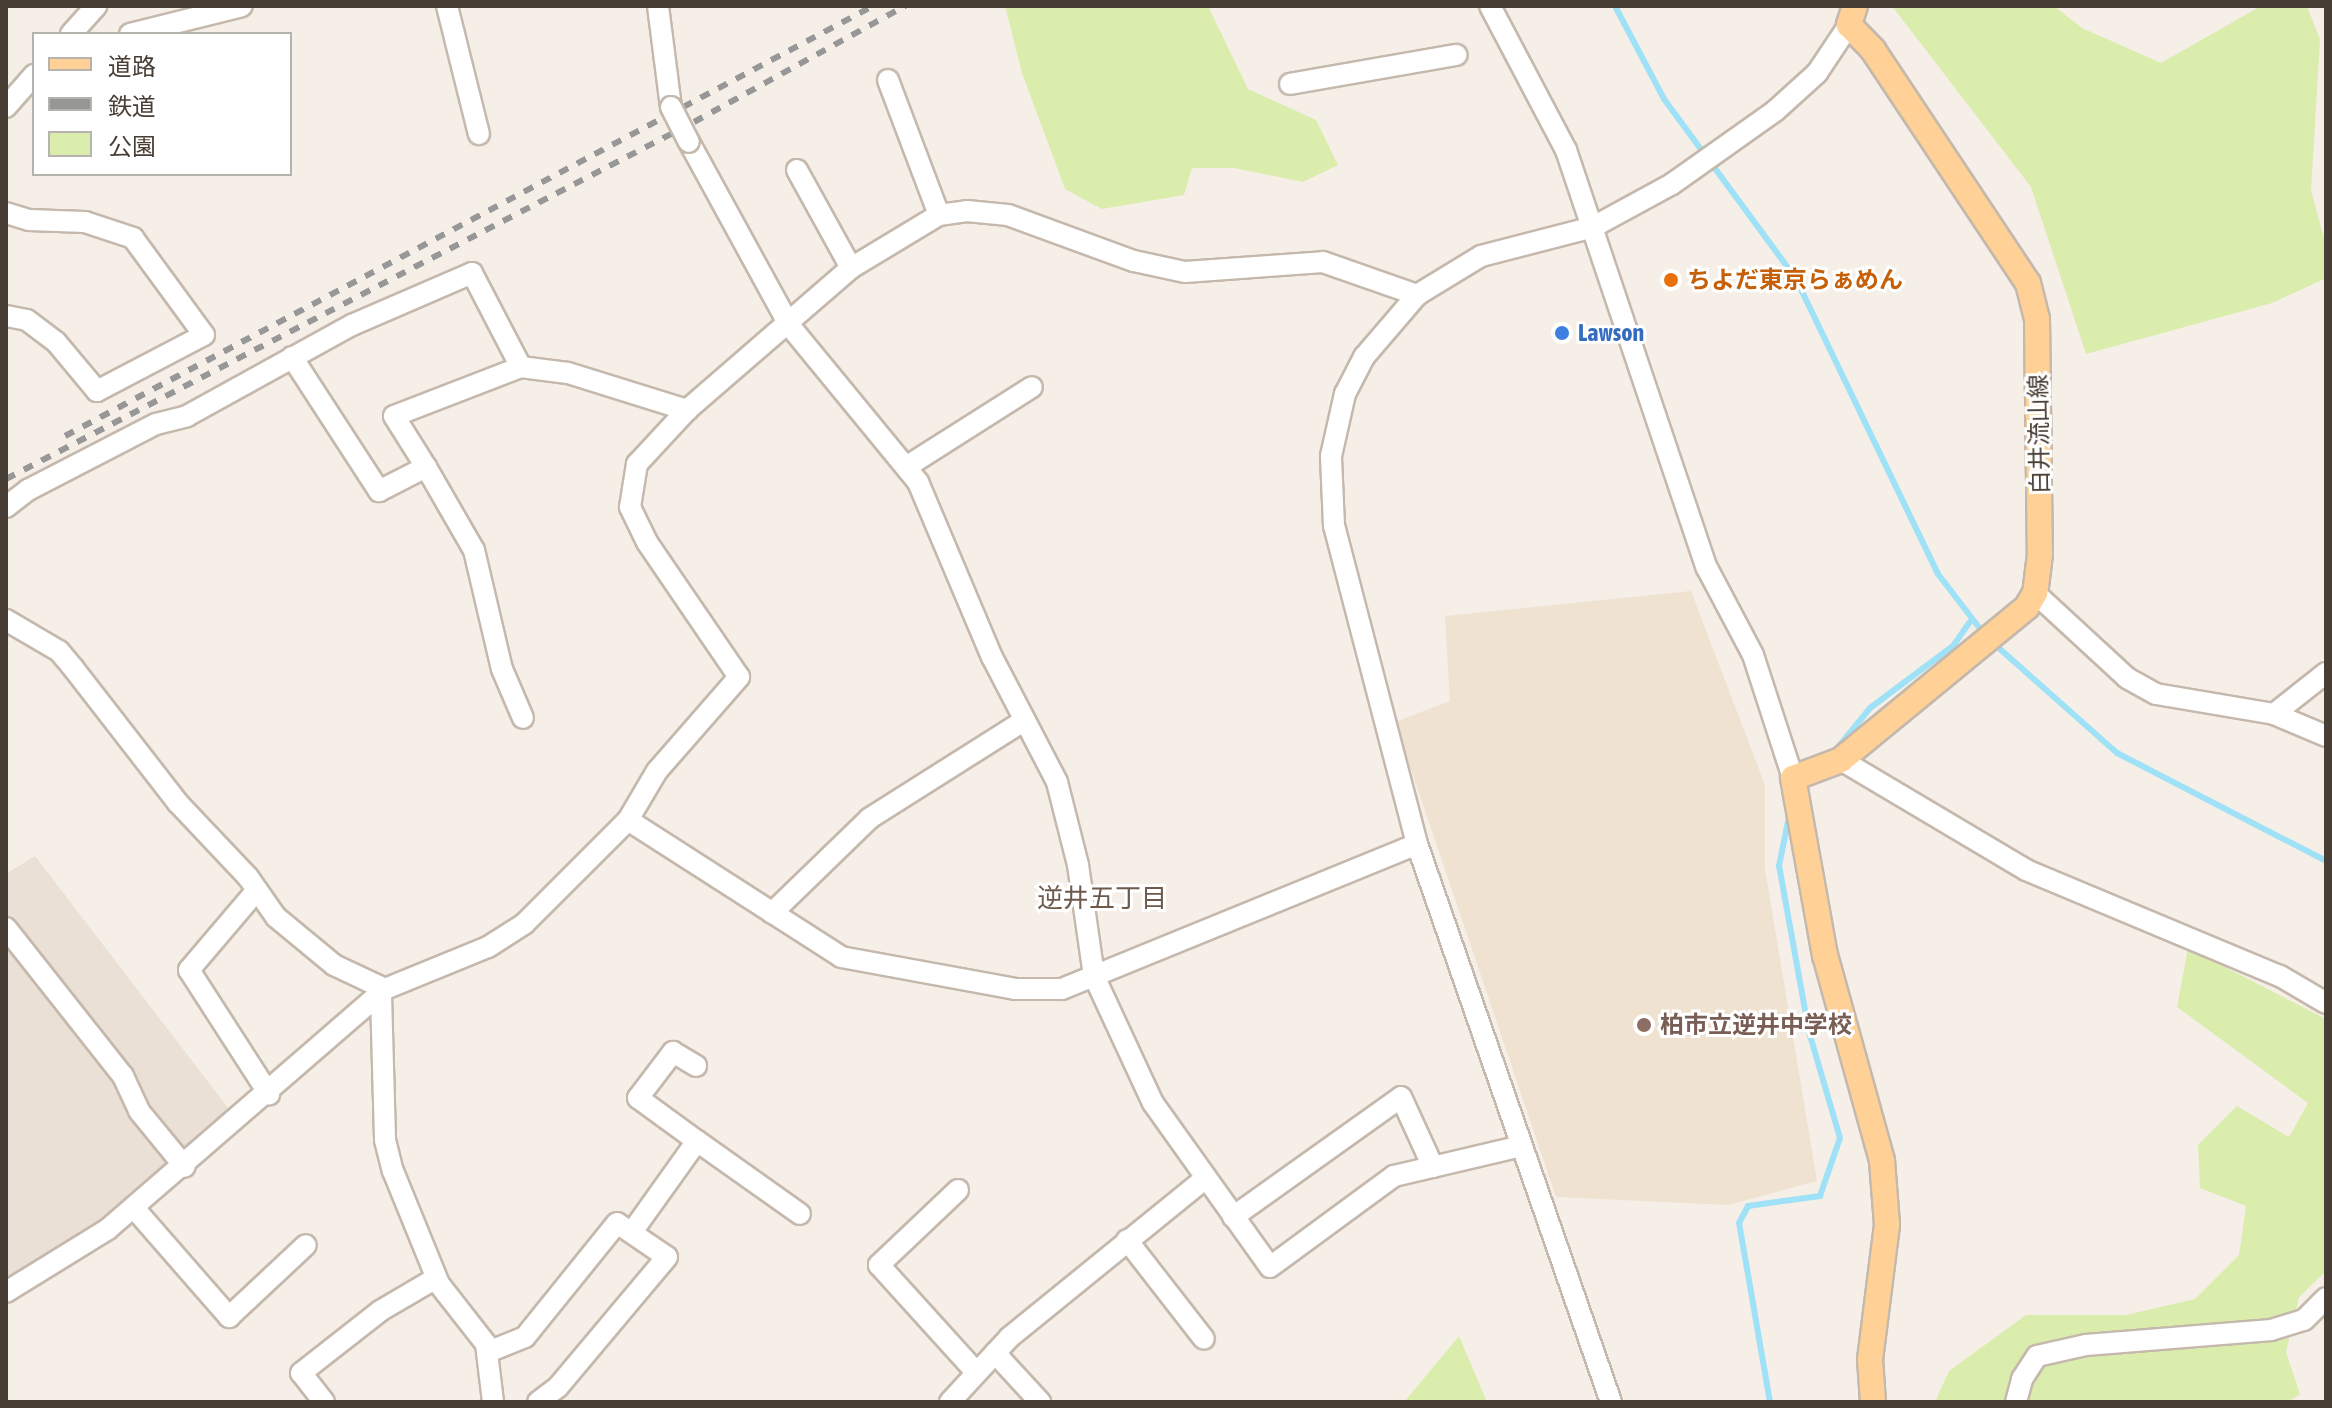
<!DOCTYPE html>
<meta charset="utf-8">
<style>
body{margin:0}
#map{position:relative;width:2332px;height:1408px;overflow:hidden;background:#f5efe8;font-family:"Asap Condensed","Noto Sans JP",sans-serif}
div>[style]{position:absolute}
.residential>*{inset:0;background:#eae0d5}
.education>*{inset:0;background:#f0e2d0}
.green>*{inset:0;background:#daedad}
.stream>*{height:6px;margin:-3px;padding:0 3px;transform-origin:3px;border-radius:3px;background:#9fe1f7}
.roads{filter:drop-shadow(2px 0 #c5b8ac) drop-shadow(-2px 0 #c5b8ac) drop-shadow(0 2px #c5b8ac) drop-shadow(0 -2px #c5b8ac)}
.minor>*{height:20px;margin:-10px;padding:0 10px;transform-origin:10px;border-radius:10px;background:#fff}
.major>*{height:24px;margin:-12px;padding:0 12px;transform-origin:12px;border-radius:12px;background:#ffd197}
.rail>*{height:6px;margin-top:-3px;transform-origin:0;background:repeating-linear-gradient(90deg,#979797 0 10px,transparent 0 20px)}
.bridges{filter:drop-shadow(2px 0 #c5b8ac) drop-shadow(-2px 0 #c5b8ac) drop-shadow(0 2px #c5b8ac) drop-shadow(0 -2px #c5b8ac)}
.minor-bridge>*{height:20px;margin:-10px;padding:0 10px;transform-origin:10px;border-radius:10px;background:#fff}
.dots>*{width:22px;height:22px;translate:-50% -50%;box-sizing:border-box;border:4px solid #fff;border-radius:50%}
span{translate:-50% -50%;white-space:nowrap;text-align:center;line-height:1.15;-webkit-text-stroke:6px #fff;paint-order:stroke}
.food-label{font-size:24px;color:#c56008;font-weight:700}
.left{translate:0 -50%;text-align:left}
.shop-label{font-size:24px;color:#366cbe;font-weight:700}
.street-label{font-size:24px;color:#493e35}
.education-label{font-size:24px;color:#785e54;font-weight:700}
.neighbourhood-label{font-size:26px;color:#6d5a4c}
.frame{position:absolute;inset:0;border:8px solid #493e35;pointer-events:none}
.legend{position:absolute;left:32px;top:32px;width:260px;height:144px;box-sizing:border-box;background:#fff;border:2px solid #b6b2ae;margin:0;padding:10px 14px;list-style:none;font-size:24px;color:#493e35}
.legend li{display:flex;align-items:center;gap:16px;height:40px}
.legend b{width:40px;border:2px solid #b6b2ae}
</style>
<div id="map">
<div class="residential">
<i style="clip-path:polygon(35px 856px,235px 1117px,124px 1208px,6px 1285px,6px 874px)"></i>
</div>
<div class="education">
<i style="clip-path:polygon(1691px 591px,1765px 785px,1765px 869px,1817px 1181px,1728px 1205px,1556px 1197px,1395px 722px,1450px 701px,1445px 616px)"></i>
</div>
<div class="green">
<i style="clip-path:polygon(1005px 6px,1208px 6px,1248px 89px,1316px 120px,1338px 165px,1303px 182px,1234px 168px,1192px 168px,1184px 195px,1102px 209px,1065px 189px,1022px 73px)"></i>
<i style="clip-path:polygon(1892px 6px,2054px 6px,2082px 28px,2161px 63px,2261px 6px,2307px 6px,2320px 40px,2311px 190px,2326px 246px,2326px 278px,2272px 303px,2086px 354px,2031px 187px)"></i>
<i style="clip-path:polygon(2188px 948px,2326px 1019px,2326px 1271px,2299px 1297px,2286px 1352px,2300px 1394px,2288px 1402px,1935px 1402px,1949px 1371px,2026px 1315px,2126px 1315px,2195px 1299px,2239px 1255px,2246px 1206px,2200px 1188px,2198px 1145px,2237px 1106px,2289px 1137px,2308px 1103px,2177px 1007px)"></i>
<i style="clip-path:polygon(1459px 1336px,1487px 1402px,1404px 1402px)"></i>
</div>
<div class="stream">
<i style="left:1615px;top:6px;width:105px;rotate:62.2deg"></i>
<i style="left:1664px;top:99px;width:223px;rotate:53.7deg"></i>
<i style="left:1796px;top:279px;width:327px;rotate:64.3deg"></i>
<i style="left:1938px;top:574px;width:76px;rotate:52.5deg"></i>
<i style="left:1992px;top:642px;width:167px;rotate:41.6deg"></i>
<i style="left:2117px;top:753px;width:235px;rotate:27.3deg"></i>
<i style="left:1835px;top:751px;width:55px;rotate:-50.9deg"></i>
<i style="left:1870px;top:708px;width:104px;rotate:-36.8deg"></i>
<i style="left:1953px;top:646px;width:29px;rotate:-55deg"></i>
<i style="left:1770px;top:1402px;width:182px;rotate:-99.8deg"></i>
<i style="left:1739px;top:1223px;width:19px;rotate:-62deg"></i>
<i style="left:1748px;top:1206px;width:73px;rotate:-7.9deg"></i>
<i style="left:1820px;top:1196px;width:61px;rotate:-71deg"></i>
<i style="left:1840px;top:1138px;width:110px;rotate:-106.3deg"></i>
<i style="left:1809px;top:1032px;width:169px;rotate:-100.2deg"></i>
<i style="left:1779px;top:866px;width:60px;rotate:-78.5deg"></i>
</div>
<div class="roads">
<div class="minor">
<i style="left:447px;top:6px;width:132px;rotate:76deg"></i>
<i style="left:658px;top:6px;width:102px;rotate:82.7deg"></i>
<i style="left:1490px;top:6px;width:163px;rotate:62.2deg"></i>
<i style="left:1566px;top:150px;width:441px;rotate:71.4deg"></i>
<i style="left:1707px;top:568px;width:98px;rotate:62.1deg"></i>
<i style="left:1753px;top:655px;width:129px;rotate:72deg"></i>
<i style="left:71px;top:34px;width:38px;rotate:-48deg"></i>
<i style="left:130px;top:34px;width:115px;rotate:-14deg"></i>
<i style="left:888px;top:80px;width:144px;rotate:69.3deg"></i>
<i style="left:1290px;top:84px;width:169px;rotate:-9.9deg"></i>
<i style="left:6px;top:107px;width:43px;rotate:-48.8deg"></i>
<i style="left:689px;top:142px;width:209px;rotate:61.3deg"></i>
<i style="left:789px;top:325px;width:203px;rotate:50.6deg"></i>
<i style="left:918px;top:482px;width:190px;rotate:67.1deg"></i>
<i style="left:992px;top:657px;width:141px;rotate:62.5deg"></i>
<i style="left:1057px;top:782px;width:86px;rotate:75.8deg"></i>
<i style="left:1078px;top:865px;width:112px;rotate:81.8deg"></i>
<i style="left:1094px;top:976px;width:140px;rotate:65.1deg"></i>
<i style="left:1153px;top:1103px;width:201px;rotate:54.5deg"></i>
<i style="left:1270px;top:1267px;width:154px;rotate:-36.3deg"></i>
<i style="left:1394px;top:1176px;width:131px;rotate:-13.2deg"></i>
<i style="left:797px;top:170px;width:112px;rotate:61.1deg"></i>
<i style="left:6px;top:213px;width:24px;rotate:17deg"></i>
<i style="left:29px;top:220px;width:56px;rotate:2deg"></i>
<i style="left:85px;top:222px;width:51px;rotate:18.4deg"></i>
<i style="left:133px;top:238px;width:120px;rotate:53.8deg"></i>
<i style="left:204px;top:335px;width:121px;rotate:152.4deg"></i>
<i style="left:97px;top:391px;width:64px;rotate:-129.9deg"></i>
<i style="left:56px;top:342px;width:36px;rotate:-143deg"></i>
<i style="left:27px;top:320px;width:21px;rotate:-169deg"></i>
<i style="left:292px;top:357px;width:160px;rotate:57deg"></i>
<i style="left:379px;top:491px;width:53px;rotate:-27.1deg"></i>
<i style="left:426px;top:467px;width:60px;rotate:-122.1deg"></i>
<i style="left:394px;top:416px;width:136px;rotate:-21.1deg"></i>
<i style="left:521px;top:367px;width:47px;rotate:7.3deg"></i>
<i style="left:568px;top:373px;width:125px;rotate:17.3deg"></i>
<i style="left:426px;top:467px;width:96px;rotate:60deg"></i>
<i style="left:474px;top:550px;width:122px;rotate:76.8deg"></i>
<i style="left:502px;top:669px;width:53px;rotate:66.8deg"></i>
<i style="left:906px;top:467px;width:149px;rotate:-32.4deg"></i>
<i style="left:6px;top:507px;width:28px;rotate:-38deg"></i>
<i style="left:28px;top:490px;width:144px;rotate:-27.3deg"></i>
<i style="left:156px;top:424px;width:32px;rotate:-14deg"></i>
<i style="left:187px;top:416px;width:188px;rotate:-28.9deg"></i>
<i style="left:352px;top:325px;width:131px;rotate:-23.4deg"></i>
<i style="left:472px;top:273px;width:106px;rotate:62.5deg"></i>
<i style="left:2035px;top:593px;width:125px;rotate:42.7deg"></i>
<i style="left:2127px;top:678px;width:33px;rotate:29deg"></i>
<i style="left:2156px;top:694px;width:120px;rotate:9.6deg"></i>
<i style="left:2274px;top:714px;width:66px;rotate:-38.3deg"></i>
<i style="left:6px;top:620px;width:61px;rotate:30.3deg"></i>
<i style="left:59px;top:651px;width:23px;rotate:50deg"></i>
<i style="left:74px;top:669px;width:170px;rotate:52.2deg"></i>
<i style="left:178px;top:803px;width:102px;rotate:46.6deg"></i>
<i style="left:248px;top:877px;width:49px;rotate:55deg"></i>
<i style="left:276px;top:917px;width:75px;rotate:39.6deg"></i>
<i style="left:334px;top:965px;width:56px;rotate:25.2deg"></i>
<i style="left:2274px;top:714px;width:56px;rotate:22.9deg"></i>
<i style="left:1841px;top:760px;width:215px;rotate:30.7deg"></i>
<i style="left:2026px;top:870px;width:275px;rotate:22.7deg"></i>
<i style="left:2280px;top:976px;width:53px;rotate:30.4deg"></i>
<i style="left:628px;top:820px;width:253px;rotate:32.7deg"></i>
<i style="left:841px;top:957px;width:177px;rotate:10.4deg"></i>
<i style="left:1015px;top:989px;width:47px"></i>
<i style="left:1062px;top:989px;width:383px;rotate:-22.2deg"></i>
<i style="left:257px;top:890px;width:105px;rotate:130.4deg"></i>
<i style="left:189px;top:970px;width:148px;rotate:57.2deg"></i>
<i style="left:772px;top:913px;width:136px;rotate:-44.1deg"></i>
<i style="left:870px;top:818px;width:183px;rotate:-32.3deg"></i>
<i style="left:6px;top:928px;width:189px;rotate:51.7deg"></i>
<i style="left:123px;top:1076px;width:38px;rotate:65deg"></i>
<i style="left:139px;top:1111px;width:72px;rotate:50.6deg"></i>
<i style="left:381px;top:995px;width:145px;rotate:88.4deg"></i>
<i style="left:385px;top:1140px;width:32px;rotate:76deg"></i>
<i style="left:393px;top:1171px;width:122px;rotate:67.8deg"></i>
<i style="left:439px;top:1284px;width:76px;rotate:51.9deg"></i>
<i style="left:486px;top:1344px;width:58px;rotate:83.1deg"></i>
<i style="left:697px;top:1141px;width:126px;rotate:35.3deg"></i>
<i style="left:958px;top:1190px;width:109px;rotate:136.5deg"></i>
<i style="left:879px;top:1265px;width:144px;rotate:47.8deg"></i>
<i style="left:134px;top:1208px;width:145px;rotate:48.9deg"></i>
<i style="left:229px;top:1317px;width:105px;rotate:-43.1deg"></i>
<i style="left:1233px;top:1217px;width:206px;rotate:-35.5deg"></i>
<i style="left:1401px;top:1097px;width:77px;rotate:65.4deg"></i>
<i style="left:632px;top:1232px;width:112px;rotate:-54.5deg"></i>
<i style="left:697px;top:1141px;width:73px;rotate:-143.9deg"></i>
<i style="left:638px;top:1098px;width:58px;rotate:-52.7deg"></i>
<i style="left:673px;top:1052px;width:27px;rotate:31deg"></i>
<i style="left:1127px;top:1240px;width:125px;rotate:52.1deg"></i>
<i style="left:6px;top:1292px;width:120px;rotate:-31.7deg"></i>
<i style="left:108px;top:1229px;width:367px;rotate:-40.9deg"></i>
<i style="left:385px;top:989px;width:111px;rotate:-22.2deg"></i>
<i style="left:488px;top:947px;width:43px;rotate:-32.6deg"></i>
<i style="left:524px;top:924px;width:147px;rotate:-45deg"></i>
<i style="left:628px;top:820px;width:57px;rotate:-59.4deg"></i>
<i style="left:657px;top:771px;width:125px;rotate:-48.9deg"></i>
<i style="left:739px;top:677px;width:163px;rotate:-124.3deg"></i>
<i style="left:647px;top:542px;width:39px;rotate:-116deg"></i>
<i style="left:630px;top:507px;width:44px;rotate:-80.8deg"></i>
<i style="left:637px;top:464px;width:74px;rotate:-47.2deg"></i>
<i style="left:687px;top:410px;width:217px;rotate:-40.9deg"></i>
<i style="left:851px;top:268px;width:103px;rotate:-31.1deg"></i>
<i style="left:939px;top:215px;width:28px;rotate:-8deg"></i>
<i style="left:967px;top:211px;width:41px;rotate:5.6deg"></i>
<i style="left:1008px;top:215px;width:134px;rotate:20.1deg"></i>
<i style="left:1134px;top:261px;width:52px;rotate:12.2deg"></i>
<i style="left:1185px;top:272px;width:138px;rotate:-4.1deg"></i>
<i style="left:1323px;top:262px;width:100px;rotate:19.3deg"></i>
<i style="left:488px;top:1352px;width:40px;rotate:-22deg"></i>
<i style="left:525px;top:1337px;width:146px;rotate:-51.1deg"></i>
<i style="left:617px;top:1223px;width:60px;rotate:34.2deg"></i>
<i style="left:667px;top:1257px;width:170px;rotate:130deg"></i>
<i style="left:558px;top:1387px;width:25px;rotate:143deg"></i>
<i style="left:995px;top:1353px;width:67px;rotate:47.4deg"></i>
<i style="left:324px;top:1402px;width:37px;rotate:-128deg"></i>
<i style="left:301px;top:1373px;width:100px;rotate:-38.1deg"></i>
<i style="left:380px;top:1311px;width:65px;rotate:-30.5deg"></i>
<i style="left:950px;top:1402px;width:88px;rotate:-47.3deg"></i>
<i style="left:1010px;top:1337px;width:249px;rotate:-39.1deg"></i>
<i style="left:1611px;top:1402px;width:591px;rotate:-109.17deg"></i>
<i style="left:1417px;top:844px;width:329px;rotate:-104.6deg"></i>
<i style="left:1334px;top:526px;width:70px;rotate:-92.5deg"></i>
<i style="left:1331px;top:456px;width:64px;rotate:-77.3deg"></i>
<i style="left:1345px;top:394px;width:42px;rotate:-62.8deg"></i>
<i style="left:1364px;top:357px;width:82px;rotate:-49.5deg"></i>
<i style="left:1417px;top:295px;width:75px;rotate:-31.4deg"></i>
<i style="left:1481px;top:256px;width:116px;rotate:-14.5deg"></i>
<i style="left:1593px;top:227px;width:90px;rotate:-28.6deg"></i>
<i style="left:1672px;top:184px;width:126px;rotate:-35.3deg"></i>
<i style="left:1775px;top:111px;width:57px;rotate:-42.1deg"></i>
<i style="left:1817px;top:73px;width:58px;rotate:-56.3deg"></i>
<i style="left:2016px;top:1402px;width:24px;rotate:-75deg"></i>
<i style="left:2022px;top:1379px;width:27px;rotate:-57deg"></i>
<i style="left:2037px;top:1356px;width:50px;rotate:-12.7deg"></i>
<i style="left:2086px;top:1345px;width:186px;rotate:-4.6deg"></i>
<i style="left:2271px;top:1330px;width:34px;rotate:-17deg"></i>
<i style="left:2304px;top:1320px;width:31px;rotate:-45deg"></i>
</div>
<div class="major">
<i style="left:1855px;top:6px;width:20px;rotate:108deg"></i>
<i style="left:1849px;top:25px;width:35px;rotate:46deg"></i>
<i style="left:1873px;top:50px;width:280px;rotate:56.4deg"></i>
<i style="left:2028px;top:283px;width:37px;rotate:76deg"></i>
<i style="left:2037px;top:319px;width:235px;rotate:89.3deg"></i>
<i style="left:2040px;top:554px;width:39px;rotate:97deg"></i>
<i style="left:2035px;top:593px;width:16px;rotate:120deg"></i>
<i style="left:2027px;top:607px;width:241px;rotate:140.6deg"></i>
<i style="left:1841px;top:760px;width:51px;rotate:159.4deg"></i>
<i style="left:1793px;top:778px;width:180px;rotate:79.8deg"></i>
<i style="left:1825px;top:955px;width:214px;rotate:74.5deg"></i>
<i style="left:1882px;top:1161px;width:64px;rotate:85.5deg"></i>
<i style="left:1887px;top:1225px;width:135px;rotate:97.2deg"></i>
<i style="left:1870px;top:1359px;width:43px;rotate:86deg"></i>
</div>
</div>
<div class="rail">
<i style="left:65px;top:436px;width:915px;rotate:-28.02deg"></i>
<i style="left:6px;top:479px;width:775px;rotate:-27.42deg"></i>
<i style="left:694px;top:122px;width:241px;rotate:-28.8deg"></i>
</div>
<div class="bridges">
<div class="minor-bridge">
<i style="left:671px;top:107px;width:39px;rotate:63deg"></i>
</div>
</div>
<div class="dots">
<i style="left:1671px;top:280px;background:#e8710a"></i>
<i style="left:1562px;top:333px;background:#3f7fe0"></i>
<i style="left:1644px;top:1025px;background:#8d6e63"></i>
</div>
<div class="food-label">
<span class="left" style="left:1687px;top:280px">ちよだ東京らぁめん</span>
</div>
<div class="shop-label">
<span class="left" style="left:1578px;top:333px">Lawson</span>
</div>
<div class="street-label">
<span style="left:2039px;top:434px;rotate:-91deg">白井流山線</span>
</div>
<div class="education-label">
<span class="left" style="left:1660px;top:1025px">柏市立逆井中学校</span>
</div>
<div class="neighbourhood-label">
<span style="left:1102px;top:899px">逆井五丁目</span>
</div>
<div class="frame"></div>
<ul class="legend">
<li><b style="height:10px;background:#ffd197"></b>道路</li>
<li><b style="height:10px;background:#979797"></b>鉄道</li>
<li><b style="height:22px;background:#daedad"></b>公園</li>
</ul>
</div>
